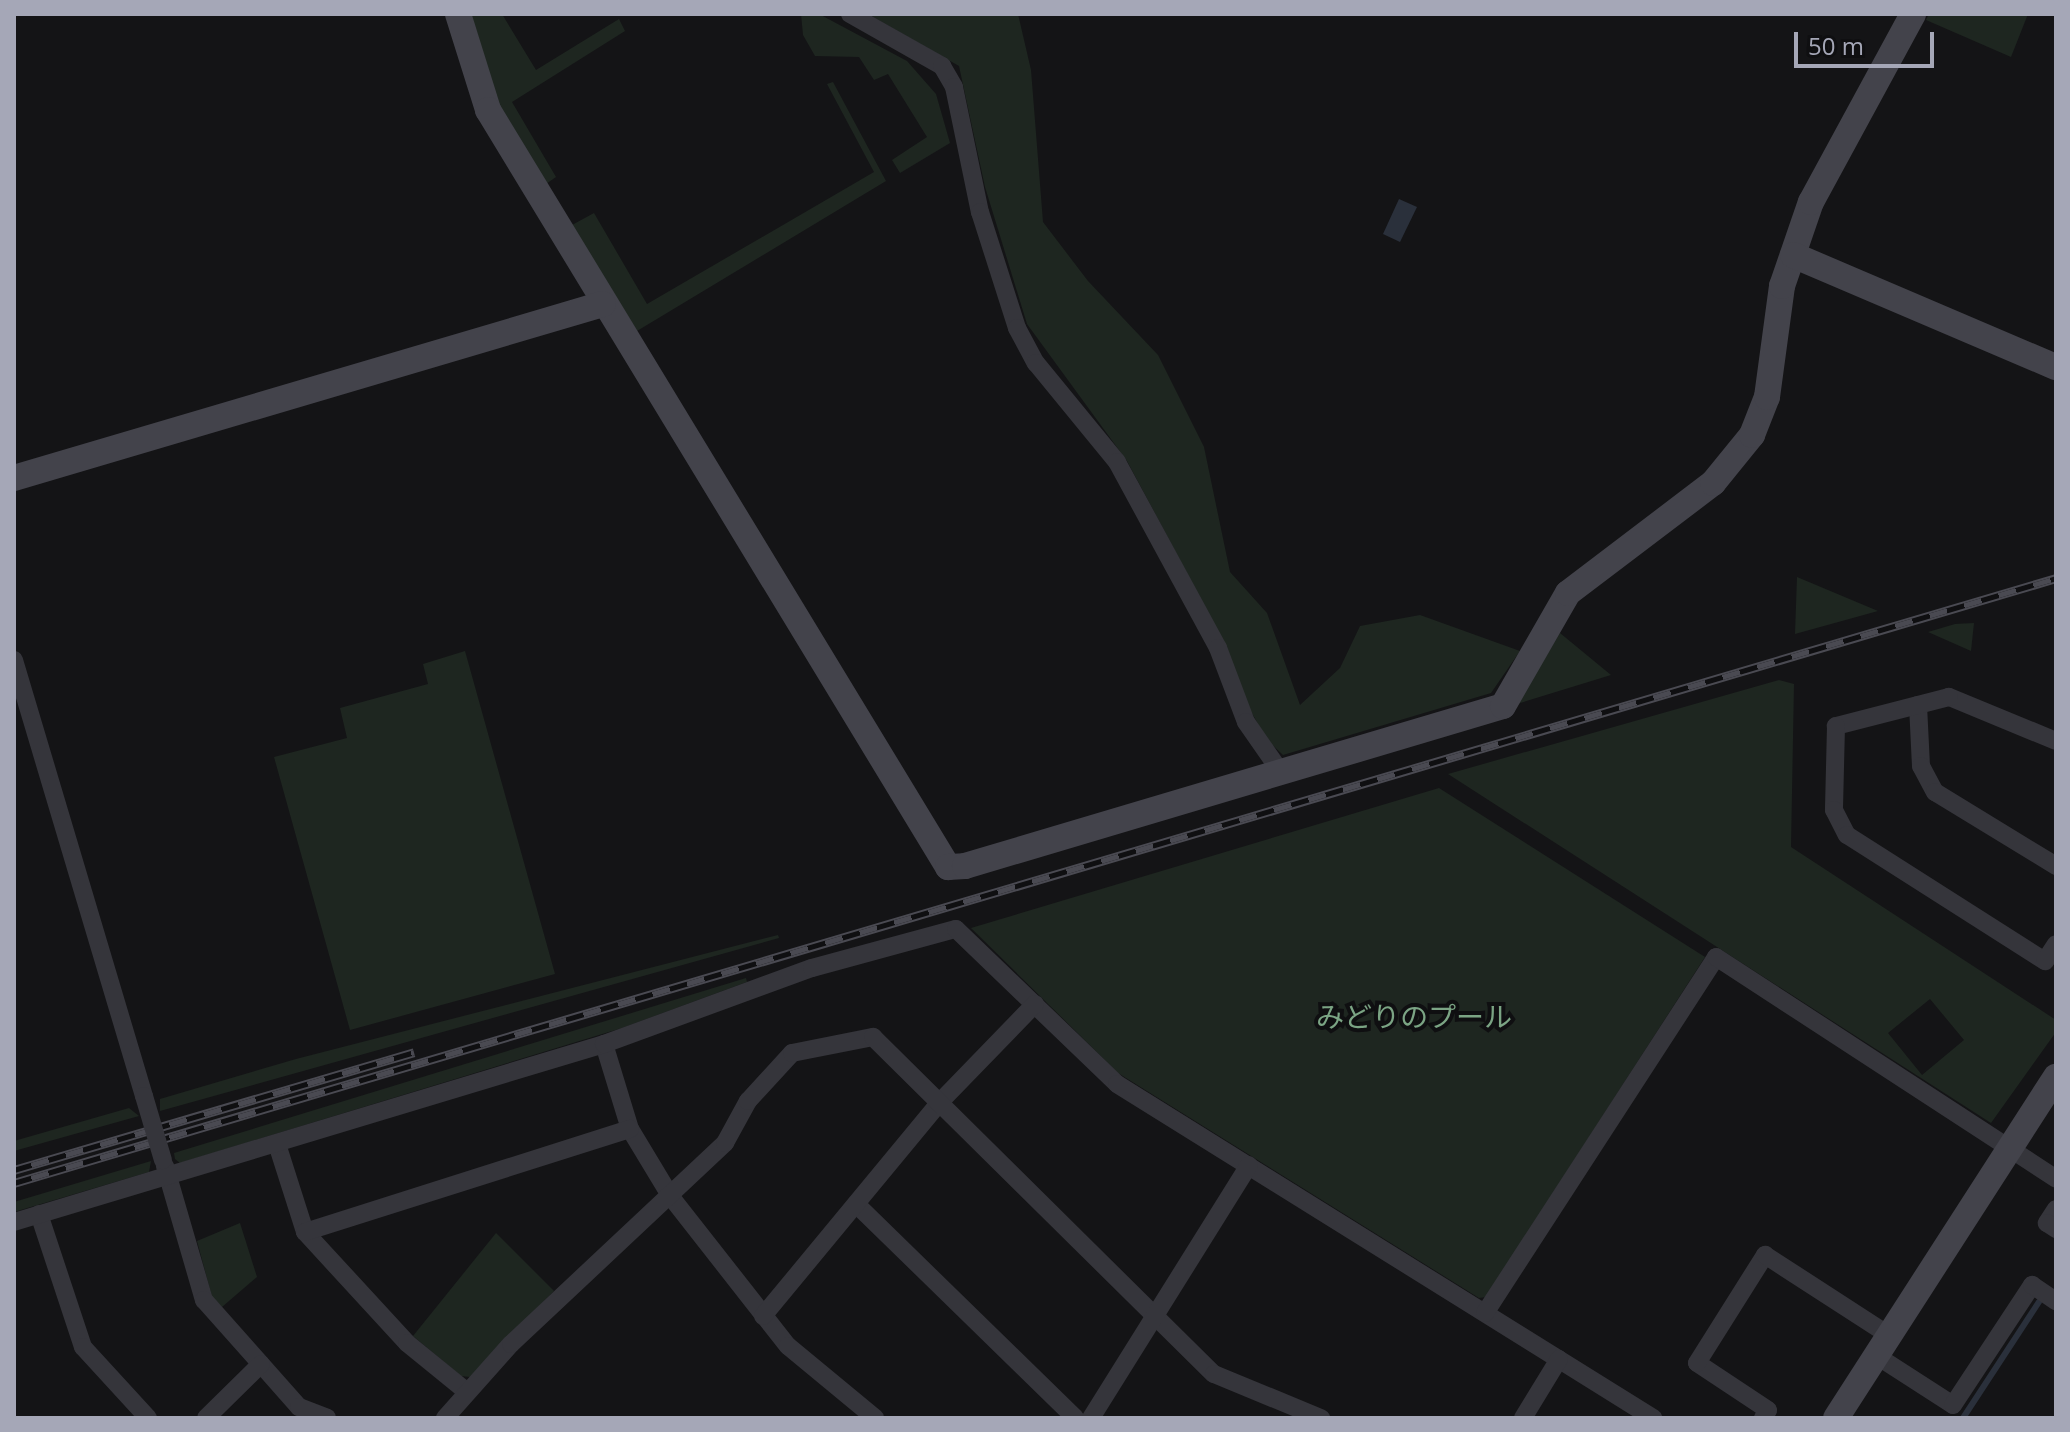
<!DOCTYPE html>
<meta charset="utf-8">
<style>
body{margin:0}
#map{position:relative;width:2070px;height:1432px;overflow:hidden;background:#141416;font-family:"Open Sans","Noto Sans JP",sans-serif}
div>[style]{position:absolute}
.green>*{inset:0;background:#1e2620}
.water>*{inset:0;background:#2a303b}
.stream>*{height:6px;margin:-3px;padding:0 3px;transform-origin:3px;border-radius:3px;background:#2a303b}
.street>*{height:18px;margin:-9px;padding:0 9px;transform-origin:9px;border-radius:9px;background:#35353b}
.secondary>*{height:26px;margin:-13px;padding:0 13px;transform-origin:13px;border-radius:13px;background:#43434b}
.rail>*{height:9px;margin-top:-4.5px;transform-origin:0;background:repeating-linear-gradient(90deg,#0f0f11 0 18px,#4a4a52 0 36px);box-sizing:border-box;border-block:2px solid #4a4a52}
.street-bridge>*{height:18px;margin:-9px;padding:0 9px;transform-origin:9px;border-radius:9px;background:#35353b}
span{translate:-50% -50%;white-space:nowrap;text-align:center;line-height:1.15;-webkit-text-stroke:8px #0f0f11;paint-order:stroke}
.park-label{font-size:28px;color:#7ba484}
.frame{position:absolute;inset:0;border:16px solid #a5a7b7;pointer-events:none}
.scale{position:absolute;left:1794px;top:32px;width:140px;height:36px;box-sizing:border-box;border:4px solid #a5a7b7;border-top:0;padding-left:10px;font-size:24px;line-height:28px;white-space:nowrap;color:#a5a7b7;-webkit-text-stroke:6px #0f0f11;paint-order:stroke}
</style>
<div id="map">
<div class="green">
<i style="clip-path:polygon(471px 14px,502px 14px,536px 70px,619px 19px,625px 31px,512px 102px,556px 177px,546px 184px,500px 107px)"></i>
<i style="clip-path:polygon(801px 14px,819px 14px,907px 61px,936px 94px,950px 143px,900px 173px,892px 160px,927px 137px,888px 74px,874px 80px,859px 57px,815px 56px,803px 35px)"></i>
<i style="clip-path:polygon(868px 14px,1018px 14px,1031px 70px,1043px 222px,1088px 281px,1158px 355px,1204px 447px,1230px 572px,1267px 613px,1300px 705px,1340px 668px,1360px 626px,1420px 615px,1520px 651px,1491px 693px,1283px 755px,1267px 740px,1244px 699px,1226px 646px,1127px 461px,1027px 324px,985px 187px,959px 66px)"></i>
<i style="clip-path:polygon(1929px 14px,2028px 14px,2011px 57px,1926px 20px)"></i>
<i style="clip-path:polygon(833px 82px,886px 181px,637px 331px,572px 225px,594px 213px,647px 304px,874px 172px,827px 84px)"></i>
<i style="clip-path:polygon(1797px 577px,1878px 611px,1795px 634px)"></i>
<i style="clip-path:polygon(1974px 623px,1971px 651px,1928px 632px,1955px 624px)"></i>
<i style="clip-path:polygon(1560px 633px,1611px 675px,1517px 704px)"></i>
<i style="clip-path:polygon(465px 651px,555px 974px,350px 1030px,274px 757px,347px 738px,340px 708px,428px 684px,423px 664px)"></i>
<i style="clip-path:polygon(evenodd,1779px 680px,1794px 684px,1791px 847px,2056px 1020px,2056px 1032px,1991px 1123px,1448px 774px,1779px 680px,1930px 999px,1964px 1040px,1922px 1075px,1888px 1033px,1930px 999px)"></i>
<i style="clip-path:polygon(1439px 788px,1705px 957px,1486px 1297px,1479px 1298px,1118px 1073px,971px 928px)"></i>
<i style="clip-path:polygon(778px 935px,779px 938px,160px 1111px,160px 1099px,296px 1059px)"></i>
<i style="clip-path:polygon(746px 978px,747px 982px,622px 1028px,180px 1163px,175px 1159px,174px 1153px)"></i>
<i style="clip-path:polygon(129px 1108px,139px 1116px,14px 1151px,14px 1141px)"></i>
<i style="clip-path:polygon(151px 1161px,149px 1172px,14px 1212px,14px 1202px)"></i>
<i style="clip-path:polygon(240px 1223px,257px 1277px,222px 1307px,212px 1297px,197px 1241px)"></i>
<i style="clip-path:polygon(496px 1233px,554px 1291px,470px 1377px,461px 1376px,413px 1336px)"></i>
</div>
<div class="water">
<i style="clip-path:polygon(1399px 199px,1417px 207px,1400px 242px,1383px 234px)"></i>
</div>
<div class="stream">
<i style="left:1963px;top:1418px;width:139px;rotate:-56.8deg"></i>
</div>
<div class="street">
<i style="left:850px;top:14px;width:106px;rotate:29.5deg"></i>
<i style="left:942px;top:66px;width:24px;rotate:60deg"></i>
<i style="left:954px;top:87px;width:128px;rotate:78.3deg"></i>
<i style="left:980px;top:212px;width:122px;rotate:72.3deg"></i>
<i style="left:1017px;top:328px;width:40px;rotate:62deg"></i>
<i style="left:1036px;top:363px;width:128px;rotate:50.7deg"></i>
<i style="left:1117px;top:462px;width:212px;rotate:61.5deg"></i>
<i style="left:1218px;top:648px;width:79px;rotate:69.3deg"></i>
<i style="left:1246px;top:722px;width:60px;rotate:55.2deg"></i>
<i style="left:14px;top:660px;width:455px;rotate:73.4deg"></i>
<i style="left:1918px;top:705px;width:61px;rotate:87.2deg"></i>
<i style="left:1921px;top:766px;width:30px;rotate:62deg"></i>
<i style="left:1935px;top:792px;width:142px;rotate:31.4deg"></i>
<i style="left:2056px;top:741px;width:116px;rotate:-157.6deg"></i>
<i style="left:1949px;top:697px;width:117px;rotate:165.6deg"></i>
<i style="left:1836px;top:726px;width:84px;rotate:91.4deg"></i>
<i style="left:1834px;top:810px;width:28px;rotate:63deg"></i>
<i style="left:1847px;top:835px;width:235px;rotate:32.5deg"></i>
<i style="left:2045px;top:961px;width:20px;rotate:-57deg"></i>
<i style="left:604px;top:1044px;width:89px;rotate:73deg"></i>
<i style="left:630px;top:1129px;width:79px;rotate:58.9deg"></i>
<i style="left:671px;top:1197px;width:189px;rotate:51.9deg"></i>
<i style="left:788px;top:1346px;width:113px;rotate:39.6deg"></i>
<i style="left:277px;top:1144px;width:92px;rotate:72.3deg"></i>
<i style="left:305px;top:1232px;width:151px;rotate:47.4deg"></i>
<i style="left:407px;top:1343px;width:76px;rotate:39.1deg"></i>
<i style="left:165px;top:1166px;width:140px;rotate:73.8deg"></i>
<i style="left:204px;top:1300px;width:143px;rotate:48.4deg"></i>
<i style="left:299px;top:1407px;width:30px;rotate:21deg"></i>
<i style="left:856px;top:1204px;width:306px;rotate:44.3deg"></i>
<i style="left:2056px;top:1209px;width:17px;rotate:123deg"></i>
<i style="left:2047px;top:1223px;width:11px;rotate:34deg"></i>
<i style="left:39px;top:1214px;width:140px;rotate:71.7deg"></i>
<i style="left:83px;top:1347px;width:96px;rotate:47.5deg"></i>
<i style="left:14px;top:1222px;width:616px;rotate:-16.79deg"></i>
<i style="left:604px;top:1044px;width:221px;rotate:-20.1deg"></i>
<i style="left:812px;top:968px;width:149px;rotate:-15.2deg"></i>
<i style="left:956px;top:929px;width:223px;rotate:43.9deg"></i>
<i style="left:1117px;top:1084px;width:632px;rotate:31.93deg"></i>
<i style="left:305px;top:1232px;width:341px;rotate:-17.6deg"></i>
<i style="left:1485px;top:1313px;width:424px;rotate:-57deg"></i>
<i style="left:1716px;top:957px;width:406px;rotate:33.1deg"></i>
<i style="left:763px;top:1316px;width:276px;rotate:-50.4deg"></i>
<i style="left:939px;top:1103px;width:138px;rotate:-45.9deg"></i>
<i style="left:1877px;top:1356px;width:90px;rotate:32.8deg"></i>
<i style="left:1953px;top:1405px;width:144px;rotate:-56.6deg"></i>
<i style="left:2032px;top:1285px;width:29px;rotate:34deg"></i>
<i style="left:206px;top:1418px;width:77px;rotate:-44.5deg"></i>
<i style="left:445px;top:1418px;width:99px;rotate:-48.3deg"></i>
<i style="left:511px;top:1344px;width:294px;rotate:-43.2deg"></i>
<i style="left:725px;top:1143px;width:48px;rotate:-61.3deg"></i>
<i style="left:748px;top:1101px;width:65px;rotate:-47.5deg"></i>
<i style="left:792px;top:1053px;width:83px;rotate:-11.2deg"></i>
<i style="left:873px;top:1037px;width:479px;rotate:44.7deg"></i>
<i style="left:1214px;top:1374px;width:116px;rotate:22.4deg"></i>
<i style="left:1091px;top:1418px;width:298px;rotate:-58deg"></i>
<i style="left:1523px;top:1418px;width:69px;rotate:-58.6deg"></i>
<i style="left:1763px;top:1418px;width:9px;rotate:-58deg"></i>
<i style="left:1768px;top:1410px;width:85px;rotate:-146.5deg"></i>
<i style="left:1697px;top:1363px;width:128px;rotate:-57.8deg"></i>
<i style="left:1765px;top:1255px;width:149px;rotate:32.9deg"></i>
</div>
<div class="secondary">
<i style="left:458px;top:14px;width:101px;rotate:72.6deg"></i>
<i style="left:488px;top:110px;width:886px;rotate:58.71deg"></i>
<i style="left:948px;top:867px;width:17px;rotate:-3deg"></i>
<i style="left:965px;top:866px;width:561px;rotate:-16.56deg"></i>
<i style="left:1503px;top:706px;width:130px;rotate:-60.1deg"></i>
<i style="left:1568px;top:593px;width:182px;rotate:-37.2deg"></i>
<i style="left:1713px;top:483px;width:62px;rotate:-50.9deg"></i>
<i style="left:1752px;top:435px;width:41px;rotate:-68.5deg"></i>
<i style="left:1767px;top:397px;width:112px;rotate:-82.3deg"></i>
<i style="left:1782px;top:286px;width:89px;rotate:-71deg"></i>
<i style="left:1811px;top:202px;width:214px;rotate:-61.5deg"></i>
<i style="left:1793px;top:255px;width:286px;rotate:23.1deg"></i>
<i style="left:14px;top:478px;width:614px;rotate:-16.46deg"></i>
<i style="left:1836px;top:1418px;width:406px;rotate:-57.2deg"></i>
</div>
<div class="rail">
<i style="left:14px;top:1170px;width:417px;rotate:-16.4deg"></i>
<i style="left:14px;top:1183px;width:2130px;rotate:-16.5deg"></i>
</div>
<div class="street-bridge">
<i style="left:144px;top:1096px;width:67px;rotate:73.5deg"></i>
</div>
<div class="park-label">
<span style="left:1414px;top:1016px">みどりのプール</span>
</div>
<div class="frame"></div>
<div class="scale">50 m</div>
</div>
